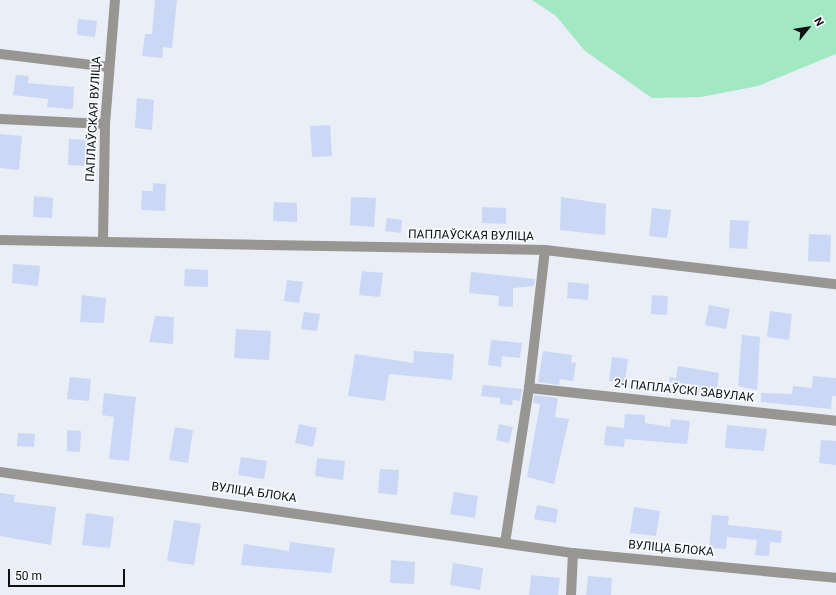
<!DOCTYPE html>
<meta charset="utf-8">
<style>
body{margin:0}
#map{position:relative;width:836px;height:595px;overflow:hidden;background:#eaeef6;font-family:Roboto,sans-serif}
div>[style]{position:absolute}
.green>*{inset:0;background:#a2e8c2}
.building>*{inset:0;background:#cad8f5}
.street>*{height:10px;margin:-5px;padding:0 5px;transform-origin:5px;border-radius:5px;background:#979693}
span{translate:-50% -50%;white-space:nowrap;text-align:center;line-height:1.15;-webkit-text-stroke:3.5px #f9fbfe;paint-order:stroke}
.street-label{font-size:12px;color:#0e1012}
.north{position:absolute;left:788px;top:8px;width:40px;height:40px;-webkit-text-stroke:3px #f9fbfe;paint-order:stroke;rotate:60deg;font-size:11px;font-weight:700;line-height:16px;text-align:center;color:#0e1012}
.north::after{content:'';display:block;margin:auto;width:14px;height:18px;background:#0e1012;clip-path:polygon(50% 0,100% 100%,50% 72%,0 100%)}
.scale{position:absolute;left:8px;top:569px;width:117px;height:18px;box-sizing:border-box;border:2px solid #0e1012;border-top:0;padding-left:5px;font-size:12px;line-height:14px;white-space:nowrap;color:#0e1012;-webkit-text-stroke:3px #f9fbfe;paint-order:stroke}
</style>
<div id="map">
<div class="green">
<i style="clip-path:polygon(532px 0,836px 0,836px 54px,758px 86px,701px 97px,652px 98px,585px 51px,556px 16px)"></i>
</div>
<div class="building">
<i style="clip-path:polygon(155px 0,177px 0,172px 48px,163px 47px,162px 58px,142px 56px,145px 34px,152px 34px)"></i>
<i style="clip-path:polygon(78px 19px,97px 21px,95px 37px,77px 35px)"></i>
<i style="clip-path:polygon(16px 75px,29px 76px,28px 83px,74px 87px,73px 109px,47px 107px,48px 99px,13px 95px)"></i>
<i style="clip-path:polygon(137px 98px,154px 100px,152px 130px,135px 128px)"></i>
<i style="clip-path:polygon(330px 125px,332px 156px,312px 157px,310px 126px)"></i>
<i style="clip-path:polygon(0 134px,22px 136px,19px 170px,0 168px)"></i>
<i style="clip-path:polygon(69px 139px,87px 140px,86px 166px,68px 165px)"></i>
<i style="clip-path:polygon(153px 183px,166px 184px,165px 211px,141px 210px,142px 191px,153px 191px)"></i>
<i style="clip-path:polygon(34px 196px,53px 198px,52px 218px,33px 217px)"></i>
<i style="clip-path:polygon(351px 197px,376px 198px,374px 227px,350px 225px)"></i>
<i style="clip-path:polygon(561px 197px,606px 204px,605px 235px,560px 230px)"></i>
<i style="clip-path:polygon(274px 202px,297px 203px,297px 222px,273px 221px)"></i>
<i style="clip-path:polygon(482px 207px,506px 208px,506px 224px,482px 223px)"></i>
<i style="clip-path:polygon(652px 208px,671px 210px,667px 238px,649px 236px)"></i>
<i style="clip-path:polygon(387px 218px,402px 220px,401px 233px,385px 231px)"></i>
<i style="clip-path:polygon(730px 220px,749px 221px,747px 249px,729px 248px)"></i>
<i style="clip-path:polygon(809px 234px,831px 235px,830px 262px,808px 261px)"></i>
<i style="clip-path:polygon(13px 264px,40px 266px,38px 286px,12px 283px)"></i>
<i style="clip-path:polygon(185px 269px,208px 270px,208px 287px,184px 286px)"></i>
<i style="clip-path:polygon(362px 271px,383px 273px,380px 297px,359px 295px)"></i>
<i style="clip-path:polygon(471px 272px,535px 279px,534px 286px,513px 288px,513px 307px,498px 306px,499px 296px,469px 293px)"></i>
<i style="clip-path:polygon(287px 280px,303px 282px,299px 303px,284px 301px)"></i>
<i style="clip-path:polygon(568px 282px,589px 284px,588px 300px,567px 298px)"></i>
<i style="clip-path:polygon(82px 295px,106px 298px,104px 323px,80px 322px)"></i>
<i style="clip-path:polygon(652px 295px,668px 296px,667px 315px,651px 314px)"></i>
<i style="clip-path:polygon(709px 305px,730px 309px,726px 329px,705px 325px)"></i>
<i style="clip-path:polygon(770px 311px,792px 314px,789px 340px,767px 337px)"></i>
<i style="clip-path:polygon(304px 312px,320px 314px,317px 331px,301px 329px)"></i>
<i style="clip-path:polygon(155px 316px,174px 317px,173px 344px,149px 342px)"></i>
<i style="clip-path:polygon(236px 329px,271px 331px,269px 360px,234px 358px)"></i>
<i style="clip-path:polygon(742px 335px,760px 337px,757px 390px,738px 386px)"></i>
<i style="clip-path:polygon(491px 340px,522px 343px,520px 358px,502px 356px,501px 367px,488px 365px)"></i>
<i style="clip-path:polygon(414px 351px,454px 354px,452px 380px,389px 374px,385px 401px,348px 396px,355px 354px,413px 363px)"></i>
<i style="clip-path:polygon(543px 351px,572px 355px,571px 362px,576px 363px,573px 381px,560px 379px,559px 385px,538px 382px)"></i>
<i style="clip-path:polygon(612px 357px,628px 359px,625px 383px,609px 381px)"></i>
<i style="clip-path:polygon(678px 366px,719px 373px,716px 397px,668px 391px,670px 377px,676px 378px)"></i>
<i style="clip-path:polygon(813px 376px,836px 378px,836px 396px,832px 396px,831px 409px,761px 402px,761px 393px,792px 394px,793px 386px,812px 388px)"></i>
<i style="clip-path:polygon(70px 377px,91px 379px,89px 401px,67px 399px)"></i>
<i style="clip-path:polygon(483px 385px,522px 389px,520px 401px,513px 400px,512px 405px,500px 404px,500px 398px,481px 396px)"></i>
<i style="clip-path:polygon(104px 393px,136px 397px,129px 461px,109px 459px,114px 417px,102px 415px)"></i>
<i style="clip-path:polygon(534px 395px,558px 398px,555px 417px,569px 419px,554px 484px,527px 477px,540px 404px,533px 403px)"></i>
<i style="clip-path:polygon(625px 414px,645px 415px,645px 423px,670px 427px,671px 419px,690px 421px,687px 444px,625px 439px,624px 447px,604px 445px,606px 426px,624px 428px)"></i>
<i style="clip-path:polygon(299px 424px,317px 428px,313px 447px,295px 443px)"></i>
<i style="clip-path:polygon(499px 424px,513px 427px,509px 443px,496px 440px)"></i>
<i style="clip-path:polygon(727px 425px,767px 429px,764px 451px,725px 448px)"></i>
<i style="clip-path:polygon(175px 427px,193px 430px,188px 463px,169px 460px)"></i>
<i style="clip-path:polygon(67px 430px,81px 431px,80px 452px,67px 451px)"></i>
<i style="clip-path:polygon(18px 433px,35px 434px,34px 447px,17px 446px)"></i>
<i style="clip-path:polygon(821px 440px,836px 441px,836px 465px,819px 463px)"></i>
<i style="clip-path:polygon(241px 457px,267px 461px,264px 479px,238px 475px)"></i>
<i style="clip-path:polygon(317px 458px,345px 461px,343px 480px,315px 476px)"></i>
<i style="clip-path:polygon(380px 469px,399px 470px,397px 495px,378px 493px)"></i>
<i style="clip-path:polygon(454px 492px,478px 496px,475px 518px,450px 514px)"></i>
<i style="clip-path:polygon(0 493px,15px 495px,14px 502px,56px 507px,51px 545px,0 536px)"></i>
<i style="clip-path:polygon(537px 505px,558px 509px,556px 523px,534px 519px)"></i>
<i style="clip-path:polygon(634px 507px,660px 511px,656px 536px,630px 533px)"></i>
<i style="clip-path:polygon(86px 513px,114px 517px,110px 548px,82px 545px)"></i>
<i style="clip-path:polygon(712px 515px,729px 516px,728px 525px,782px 531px,781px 543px,770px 542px,769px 556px,755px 555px,757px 540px,727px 537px,726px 549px,709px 548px)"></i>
<i style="clip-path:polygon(174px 520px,201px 524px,194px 565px,167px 561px)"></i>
<i style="clip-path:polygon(290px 542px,335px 548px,331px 573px,241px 565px,244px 544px,289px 551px)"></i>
<i style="clip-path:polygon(391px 560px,415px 562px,414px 584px,390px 583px)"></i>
<i style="clip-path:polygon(453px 563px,483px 568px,480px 590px,450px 585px)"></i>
<i style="clip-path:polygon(531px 575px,560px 578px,558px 595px,529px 595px)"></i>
<i style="clip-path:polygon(588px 576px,612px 578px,611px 595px,586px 595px)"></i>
</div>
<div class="street">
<i style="left:0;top:54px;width:110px;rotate:6.8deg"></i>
<i style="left:0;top:119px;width:105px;rotate:2.7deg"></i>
<i style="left:0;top:240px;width:545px;rotate:1.05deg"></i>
<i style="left:545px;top:250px;width:293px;rotate:6.7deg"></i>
<i style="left:103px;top:240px;width:116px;rotate:-89deg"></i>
<i style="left:105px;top:124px;width:124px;rotate:-85.4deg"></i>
<i style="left:529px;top:388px;width:309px;rotate:6.1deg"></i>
<i style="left:0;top:472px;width:579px;rotate:8.05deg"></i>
<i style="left:573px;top:553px;width:264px;rotate:5.4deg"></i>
<i style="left:505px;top:543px;width:157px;rotate:-81.2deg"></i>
<i style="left:529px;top:388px;width:139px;rotate:-83.4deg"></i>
<i style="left:571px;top:595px;width:42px;rotate:-87.3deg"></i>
</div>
<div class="street-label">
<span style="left:94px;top:119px;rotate:-87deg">ПАПЛАЎСКАЯ ВУЛІЦА</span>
<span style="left:471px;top:236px;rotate:1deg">ПАПЛАЎСКАЯ ВУЛІЦА</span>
<span style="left:684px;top:391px;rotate:6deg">2-І ПАПЛАЎСКІ ЗАВУЛАК</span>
<span style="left:254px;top:493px;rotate:8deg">ВУЛІЦА БЛОКА</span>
<span style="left:671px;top:549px;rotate:5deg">ВУЛІЦА БЛОКА</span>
</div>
<div class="north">N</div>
<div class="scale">50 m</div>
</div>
